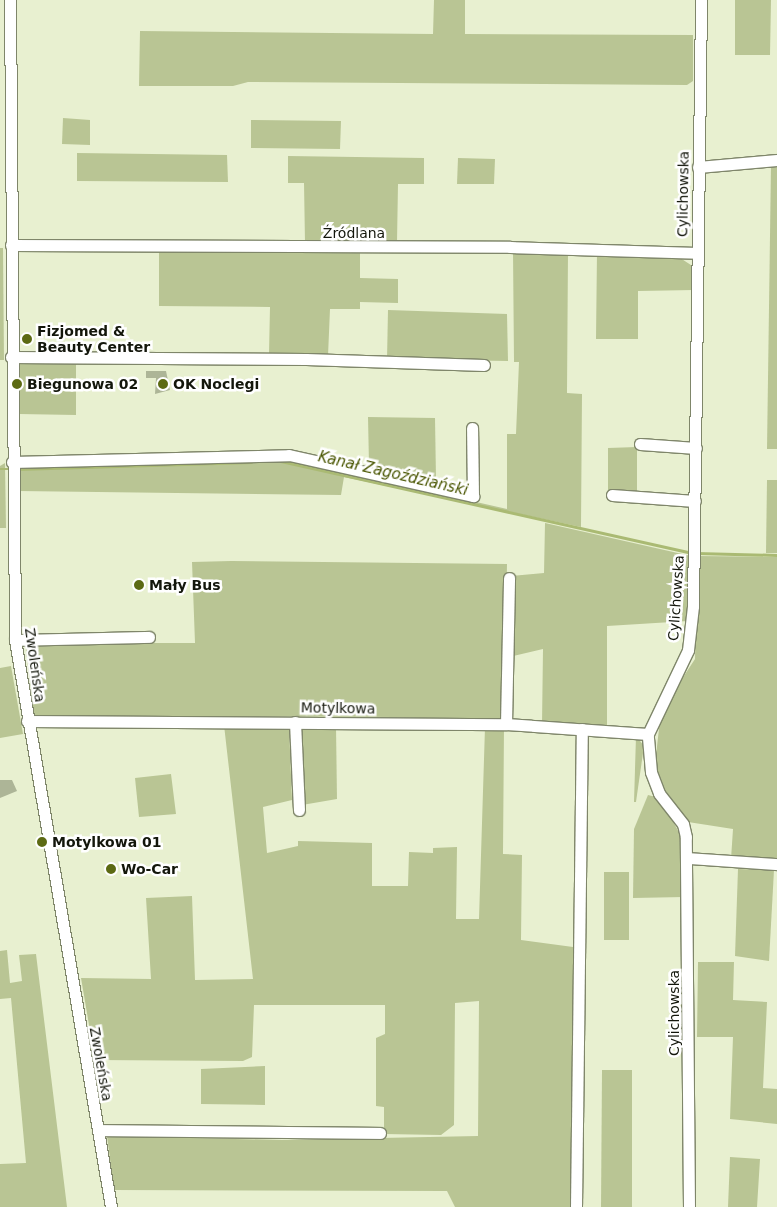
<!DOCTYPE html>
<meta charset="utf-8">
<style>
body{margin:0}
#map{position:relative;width:777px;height:1207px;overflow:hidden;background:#e8f0d0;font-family:"DejaVu Sans",sans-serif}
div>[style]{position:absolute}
.green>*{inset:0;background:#b9c594}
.stream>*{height:2.5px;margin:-1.25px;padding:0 1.25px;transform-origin:1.25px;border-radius:1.25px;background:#aaba73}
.building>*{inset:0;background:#adb597}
.roads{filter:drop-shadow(1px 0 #7f866a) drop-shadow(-1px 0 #7f866a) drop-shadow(0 1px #7f866a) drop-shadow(0 -1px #7f866a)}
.minor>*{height:11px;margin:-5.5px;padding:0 5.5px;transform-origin:5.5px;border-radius:5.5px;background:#fff}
.dots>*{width:14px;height:14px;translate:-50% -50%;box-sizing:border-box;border:2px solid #fff;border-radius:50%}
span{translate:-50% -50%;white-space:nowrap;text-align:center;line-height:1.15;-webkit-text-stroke:5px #fff;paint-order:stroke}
.street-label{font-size:14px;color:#13160b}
.poi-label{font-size:14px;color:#13160b;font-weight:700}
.left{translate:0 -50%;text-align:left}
.water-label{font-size:15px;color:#495500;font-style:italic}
</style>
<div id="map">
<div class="green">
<i style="clip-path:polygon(434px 0,465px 0,465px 34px,693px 35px,693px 81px,687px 85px,248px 82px,233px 86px,139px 86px,140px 31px,433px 34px)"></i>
<i style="clip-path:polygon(735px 0,771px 0,770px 55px,735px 55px)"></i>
<i style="clip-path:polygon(63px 118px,90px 120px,90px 145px,62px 144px)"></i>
<i style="clip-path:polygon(251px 120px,341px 121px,340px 149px,251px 148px)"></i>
<i style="clip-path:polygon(77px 153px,227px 155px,228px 182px,77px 181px)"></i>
<i style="clip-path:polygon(288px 156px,424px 158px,424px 184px,398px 184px,397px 242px,305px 243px,304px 183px,288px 183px)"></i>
<i style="clip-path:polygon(458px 158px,495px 159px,494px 184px,457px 184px)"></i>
<i style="clip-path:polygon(777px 164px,777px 449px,767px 449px,771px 165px)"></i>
<i style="clip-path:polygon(0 248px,3px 248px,4px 360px,0 360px)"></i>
<i style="clip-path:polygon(159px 250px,360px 250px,360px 278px,398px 279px,398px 303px,360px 302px,360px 309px,330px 309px,328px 356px,269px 354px,270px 307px,159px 306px)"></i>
<i style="clip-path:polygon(513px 252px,568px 253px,567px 393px,582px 394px,581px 527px,344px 477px,341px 495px,18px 491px,20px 465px,287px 459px,507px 509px,507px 434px,516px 434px,519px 362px,514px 362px)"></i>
<i style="clip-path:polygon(597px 252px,674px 254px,694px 267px,694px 290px,638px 291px,638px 339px,596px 339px)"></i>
<i style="clip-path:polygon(388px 310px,507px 314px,508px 361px,387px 359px)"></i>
<i style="clip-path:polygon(19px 361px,76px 361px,76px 415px,19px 414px)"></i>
<i style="clip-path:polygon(368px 417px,435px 418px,436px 479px,369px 465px)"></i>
<i style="clip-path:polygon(637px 447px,637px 494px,608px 492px,608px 448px)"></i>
<i style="clip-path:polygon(5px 463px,6px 528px,0 528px,0 466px)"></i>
<i style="clip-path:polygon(767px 480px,777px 480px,777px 553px,766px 553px)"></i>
<i style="clip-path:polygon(545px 523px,691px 556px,688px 621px,607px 626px,607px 729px,542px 724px,543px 649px,509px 657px,511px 576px,544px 573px)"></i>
<i style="clip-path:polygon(697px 556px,777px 557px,777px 860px,731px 859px,733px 829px,688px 822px,668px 797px,655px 764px,661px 711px,695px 659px)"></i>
<i style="clip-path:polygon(231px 561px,507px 564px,504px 722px,399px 717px,34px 716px,25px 643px,195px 643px,192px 562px)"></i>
<i style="clip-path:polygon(11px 666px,23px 734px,0 738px,0 668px)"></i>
<i style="clip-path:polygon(224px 725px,289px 725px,292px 800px,263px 807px,267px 853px,298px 846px,298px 841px,372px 843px,372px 886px,408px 886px,409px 852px,433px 853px,433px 848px,457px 847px,456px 919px,479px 919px,485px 727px,504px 727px,503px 854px,522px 855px,521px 940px,573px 947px,573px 970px,577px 970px,574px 1207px,455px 1207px,447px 1191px,114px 1190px,107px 1136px,282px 1140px,478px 1136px,479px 1001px,455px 1003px,454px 1125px,441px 1135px,384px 1134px,384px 1107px,376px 1106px,376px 1038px,385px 1034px,385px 1005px,254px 1005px,252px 1057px,243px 1061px,95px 1060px,81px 978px,151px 979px,146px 898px,192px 896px,195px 980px,253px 979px)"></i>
<i style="clip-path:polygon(298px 726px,336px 726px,337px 799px,302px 805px)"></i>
<i style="clip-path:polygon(636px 736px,644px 746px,636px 802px,634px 802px)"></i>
<i style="clip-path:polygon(171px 774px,176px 814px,139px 817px,135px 778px)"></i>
<i style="clip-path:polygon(648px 795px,660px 798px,681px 836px,684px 897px,633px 898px,634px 829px)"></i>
<i style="clip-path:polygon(738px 869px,774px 870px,769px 961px,735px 956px)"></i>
<i style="clip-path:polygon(604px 872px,629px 872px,629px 940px,604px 940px)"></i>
<i style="clip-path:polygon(7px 950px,10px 983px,22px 981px,19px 955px,36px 954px,67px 1207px,0 1207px,0 1164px,26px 1163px,11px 998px,0 999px,0 951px)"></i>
<i style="clip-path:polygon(698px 962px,734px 962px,733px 1000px,767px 1002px,763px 1088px,777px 1089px,777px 1124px,730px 1119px,733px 1037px,697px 1037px)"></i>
<i style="clip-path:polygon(265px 1066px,265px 1105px,201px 1104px,201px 1069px)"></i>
<i style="clip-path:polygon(602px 1070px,632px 1070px,632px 1207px,601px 1207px)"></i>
<i style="clip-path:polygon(730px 1157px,760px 1159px,757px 1207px,728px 1207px)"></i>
</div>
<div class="stream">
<i style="left:281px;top:461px;width:420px;rotate:12.6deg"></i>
<i style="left:0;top:469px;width:11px"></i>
<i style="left:17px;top:469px;width:234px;rotate:-1.7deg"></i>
<i style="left:696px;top:553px;width:81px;rotate:1.4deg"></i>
</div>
<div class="building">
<i style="clip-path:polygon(146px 371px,166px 371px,170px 390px,155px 394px,156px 378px,146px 378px)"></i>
<i style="clip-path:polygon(0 780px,12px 780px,17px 791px,0 798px)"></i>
</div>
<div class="roads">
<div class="minor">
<i style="left:10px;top:0;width:640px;rotate:89.55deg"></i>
<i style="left:15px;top:640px;width:575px;rotate:80.39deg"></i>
<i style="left:698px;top:167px;width:79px;rotate:-5.1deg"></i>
<i style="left:11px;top:245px;width:499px;rotate:0.2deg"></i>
<i style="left:510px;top:247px;width:187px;rotate:1.8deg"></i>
<i style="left:11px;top:357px;width:295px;rotate:0.4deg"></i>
<i style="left:306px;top:359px;width:178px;rotate:1.9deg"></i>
<i style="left:640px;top:444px;width:56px;rotate:4.1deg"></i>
<i style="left:12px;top:462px;width:277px;rotate:-1.4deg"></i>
<i style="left:289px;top:455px;width:189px;rotate:12.6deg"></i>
<i style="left:473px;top:496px;width:68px;rotate:-90.8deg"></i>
<i style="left:612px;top:495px;width:83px;rotate:4.1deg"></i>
<i style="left:15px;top:640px;width:134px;rotate:-1.3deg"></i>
<i style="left:27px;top:721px;width:479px;rotate:0.4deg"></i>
<i style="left:506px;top:724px;width:142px;rotate:4deg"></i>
<i style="left:295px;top:722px;width:88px;rotate:87.4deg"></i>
<i style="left:506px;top:724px;width:146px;rotate:-88.8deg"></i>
<i style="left:688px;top:858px;width:89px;rotate:3.9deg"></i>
<i style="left:98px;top:1130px;width:282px;rotate:0.6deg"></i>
<i style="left:576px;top:1207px;width:478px;rotate:-89.3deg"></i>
<i style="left:689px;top:1207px;width:370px;rotate:-90.5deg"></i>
<i style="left:686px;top:837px;width:13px;rotate:-103deg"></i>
<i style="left:683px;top:824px;width:39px;rotate:-128deg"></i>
<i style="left:659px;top:793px;width:22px;rotate:-111deg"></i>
<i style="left:651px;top:772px;width:38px;rotate:-95deg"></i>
<i style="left:648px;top:734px;width:93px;rotate:-64.5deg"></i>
<i style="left:688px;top:650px;width:44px;rotate:-83.5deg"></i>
<i style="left:693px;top:606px;width:606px;rotate:-89.24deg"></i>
</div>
</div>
<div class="dots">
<i style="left:27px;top:339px;background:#5c6a13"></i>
<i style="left:17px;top:384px;background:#5c6a13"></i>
<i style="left:163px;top:384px;background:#5c6a13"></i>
<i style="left:139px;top:585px;background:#5c6a13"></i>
<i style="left:42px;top:842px;background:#5c6a13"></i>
<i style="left:111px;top:869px;background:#5c6a13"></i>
</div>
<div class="street-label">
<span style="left:683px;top:194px;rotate:-89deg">Cylichowska</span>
<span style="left:354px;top:233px">Źródlana</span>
<span style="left:676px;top:598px;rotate:-86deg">Cylichowska</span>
<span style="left:35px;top:665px;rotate:82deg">Zwoleńska</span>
<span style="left:338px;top:708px;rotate:1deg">Motylkowa</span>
<span style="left:674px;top:1013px;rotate:-90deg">Cylichowska</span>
<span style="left:101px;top:1064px;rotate:80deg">Zwoleńska</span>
</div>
<div class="poi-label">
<span class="left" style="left:37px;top:339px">Fizjomed &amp;<br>Beauty Center</span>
<span class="left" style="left:27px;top:384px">Biegunowa 02</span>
<span class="left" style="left:173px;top:384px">OK Noclegi</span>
<span class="left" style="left:149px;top:585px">Mały Bus</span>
<span class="left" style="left:52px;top:842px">Motylkowa 01</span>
<span class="left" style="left:121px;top:869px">Wo-Car</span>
</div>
<div class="water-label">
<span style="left:393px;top:474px;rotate:13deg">Kanał Zagoździański</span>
</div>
</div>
